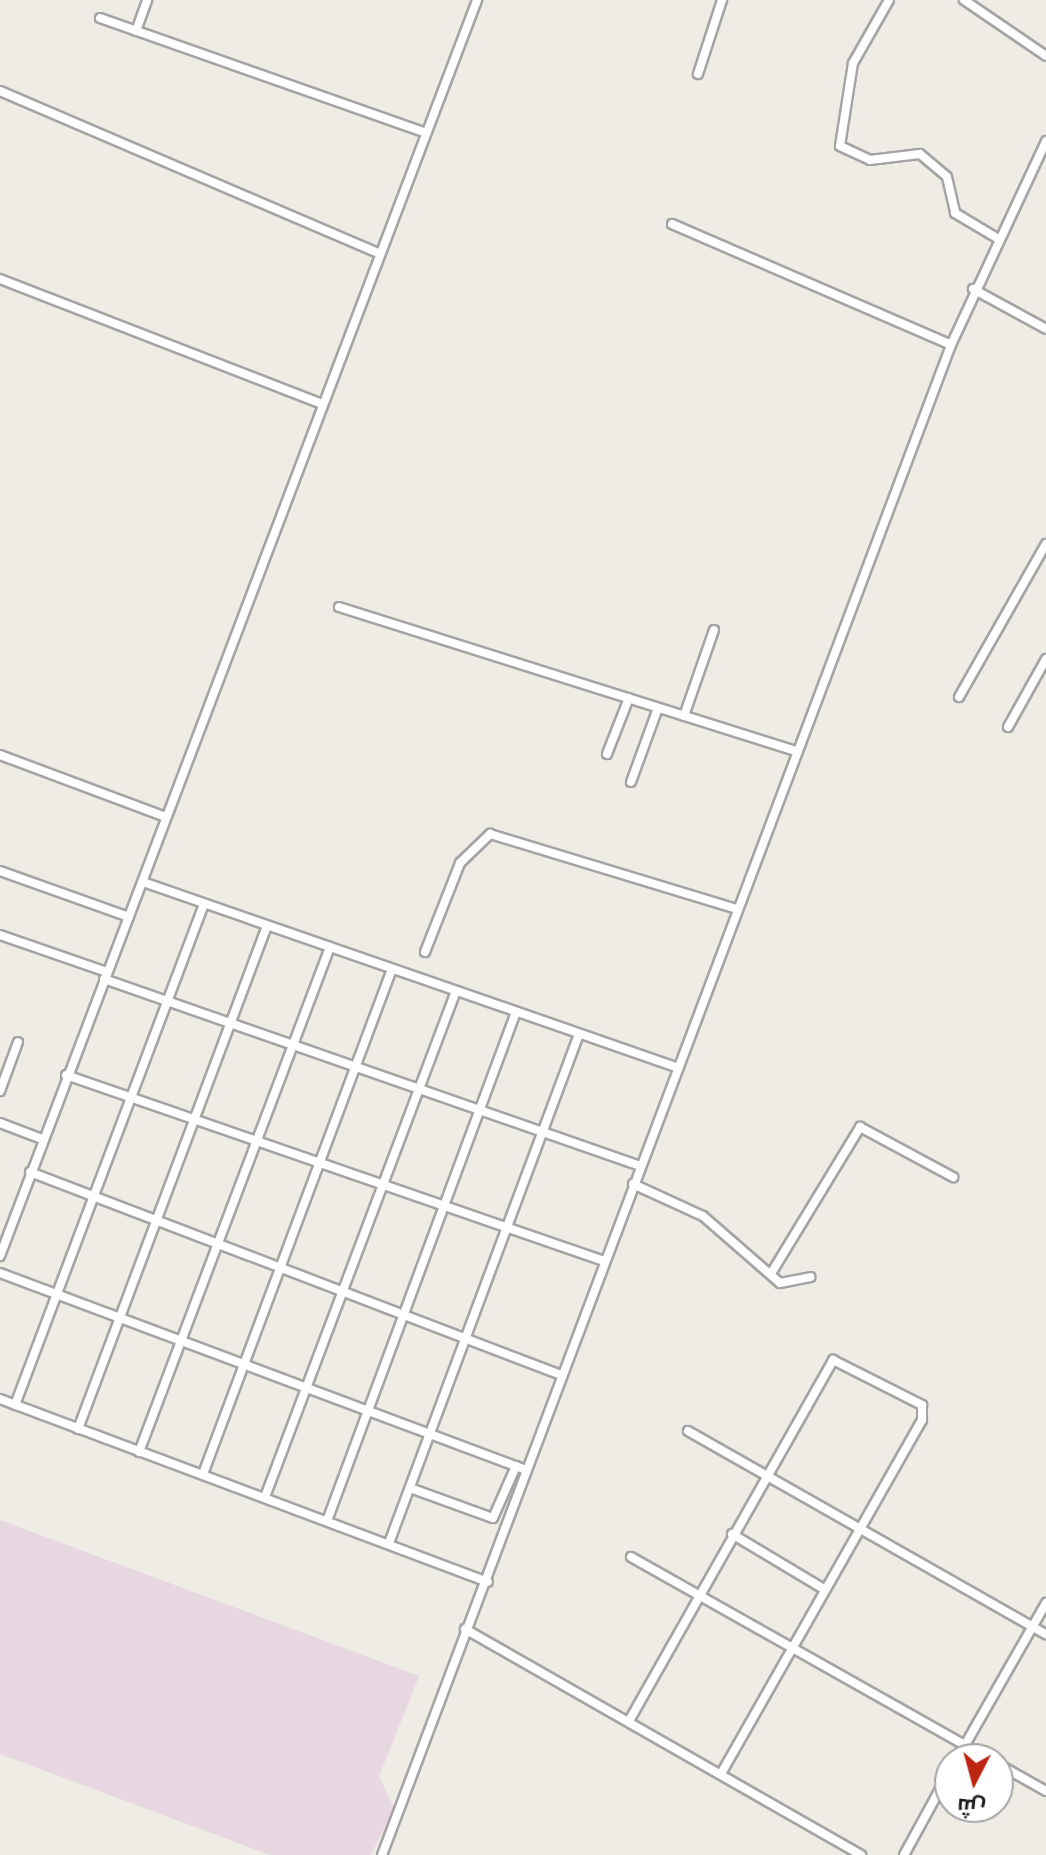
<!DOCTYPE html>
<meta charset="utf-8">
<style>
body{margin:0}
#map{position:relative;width:1046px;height:1855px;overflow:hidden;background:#eeece4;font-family:Overpass,Cairo,sans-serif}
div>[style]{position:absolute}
.industrial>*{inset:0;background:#e6d7e1}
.roads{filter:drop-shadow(2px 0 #a4a4a4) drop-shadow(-2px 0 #a4a4a4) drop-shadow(0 2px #a4a4a4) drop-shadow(0 -2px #a4a4a4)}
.minor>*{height:8px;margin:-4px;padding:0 4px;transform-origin:4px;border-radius:4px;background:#fff}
span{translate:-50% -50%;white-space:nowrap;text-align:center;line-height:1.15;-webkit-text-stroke:7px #fff;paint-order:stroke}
.north{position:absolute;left:934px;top:1743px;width:80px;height:80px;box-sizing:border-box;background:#fff;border:2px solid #a5a5a5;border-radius:50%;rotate:186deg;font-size:22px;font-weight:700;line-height:32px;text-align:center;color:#1d1d1d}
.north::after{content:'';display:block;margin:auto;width:28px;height:36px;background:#bc250f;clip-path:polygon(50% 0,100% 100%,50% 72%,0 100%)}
</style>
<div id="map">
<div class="industrial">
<i style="clip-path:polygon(0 1520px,419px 1676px,379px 1776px,394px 1808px,371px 1855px,270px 1855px,0 1754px)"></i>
</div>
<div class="roads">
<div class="minor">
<i style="left:889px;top:0;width:73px;rotate:119.7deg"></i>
<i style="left:853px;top:63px;width:84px;rotate:98.9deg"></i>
<i style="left:840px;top:146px;width:33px;rotate:25deg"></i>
<i style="left:870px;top:160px;width:50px;rotate:-6.8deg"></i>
<i style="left:920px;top:154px;width:35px;rotate:40deg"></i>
<i style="left:947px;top:177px;width:37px;rotate:77deg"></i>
<i style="left:955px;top:213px;width:49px;rotate:30.8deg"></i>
<i style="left:964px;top:0;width:99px;rotate:34.3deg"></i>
<i style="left:100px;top:18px;width:346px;rotate:19.4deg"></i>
<i style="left:136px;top:31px;width:33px;rotate:-70deg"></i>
<i style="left:698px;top:74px;width:78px;rotate:-72deg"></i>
<i style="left:0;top:91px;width:413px;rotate:23.2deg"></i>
<i style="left:672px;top:224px;width:304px;rotate:23.4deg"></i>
<i style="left:0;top:279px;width:345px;rotate:21.2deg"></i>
<i style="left:973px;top:289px;width:83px;rotate:28.7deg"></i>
<i style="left:339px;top:607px;width:481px;rotate:17.5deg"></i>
<i style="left:959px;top:697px;width:176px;rotate:-60.4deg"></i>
<i style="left:684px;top:716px;width:91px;rotate:-70.8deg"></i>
<i style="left:1008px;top:727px;width:78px;rotate:-60.8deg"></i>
<i style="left:607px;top:754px;width:60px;rotate:-68.6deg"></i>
<i style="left:0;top:755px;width:177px;rotate:20.5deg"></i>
<i style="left:631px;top:782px;width:79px;rotate:-70deg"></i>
<i style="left:0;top:871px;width:137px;rotate:19.6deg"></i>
<i style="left:143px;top:882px;width:564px;rotate:19.14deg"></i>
<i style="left:0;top:935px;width:113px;rotate:19.1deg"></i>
<i style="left:425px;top:952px;width:96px;rotate:-68.5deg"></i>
<i style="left:460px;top:863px;width:42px;rotate:-44deg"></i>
<i style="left:490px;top:834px;width:258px;rotate:16.9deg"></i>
<i style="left:104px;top:979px;width:568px;rotate:19.23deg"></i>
<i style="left:66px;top:1075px;width:569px;rotate:19.07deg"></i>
<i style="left:0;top:1091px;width:52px;rotate:-69.8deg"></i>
<i style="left:0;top:1123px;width:45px;rotate:20.9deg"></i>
<i style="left:30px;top:1172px;width:568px;rotate:20.92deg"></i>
<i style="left:633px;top:1184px;width:77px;rotate:24.6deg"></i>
<i style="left:703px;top:1216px;width:102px;rotate:41deg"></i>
<i style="left:780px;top:1283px;width:31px;rotate:-11deg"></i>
<i style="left:0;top:1256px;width:1344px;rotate:-69.2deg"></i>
<i style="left:772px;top:1272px;width:170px;rotate:-58.7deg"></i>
<i style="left:860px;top:1127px;width:106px;rotate:28.3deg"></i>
<i style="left:0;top:1273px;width:562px;rotate:20.53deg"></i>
<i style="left:0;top:1399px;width:521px;rotate:20.56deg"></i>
<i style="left:15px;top:1405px;width:535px;rotate:-69.33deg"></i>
<i style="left:78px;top:1429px;width:537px;rotate:-69.41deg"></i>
<i style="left:688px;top:1431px;width:412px;rotate:29.6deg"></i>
<i style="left:139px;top:1452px;width:540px;rotate:-69.28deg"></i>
<i style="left:203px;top:1474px;width:539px;rotate:-69.48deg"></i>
<i style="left:410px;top:1488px;width:88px;rotate:19.9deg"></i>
<i style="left:493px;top:1518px;width:57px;rotate:-66.1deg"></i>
<i style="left:265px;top:1497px;width:541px;rotate:-69.32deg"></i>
<i style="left:327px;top:1521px;width:543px;rotate:-69.63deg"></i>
<i style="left:732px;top:1534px;width:107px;rotate:30.9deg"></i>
<i style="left:389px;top:1543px;width:543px;rotate:-69.53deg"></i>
<i style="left:631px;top:1557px;width:411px;rotate:29.4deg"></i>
<i style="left:465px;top:1629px;width:456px;rotate:29.7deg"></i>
<i style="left:629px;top:1721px;width:415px;rotate:-60.5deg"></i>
<i style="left:833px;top:1360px;width:100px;rotate:26.8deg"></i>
<i style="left:922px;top:1405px;width:15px;rotate:90deg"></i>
<i style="left:922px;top:1420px;width:407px;rotate:119.6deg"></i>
<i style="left:957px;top:1759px;width:180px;rotate:-60.3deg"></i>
<i style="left:998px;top:1764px;width:55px;rotate:29.4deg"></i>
<i style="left:382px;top:1855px;width:1614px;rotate:-69.35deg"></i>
<i style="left:951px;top:345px;width:225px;rotate:-65deg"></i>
<i style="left:904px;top:1855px;width:96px;rotate:-61.3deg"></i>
</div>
</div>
<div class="north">ش</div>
</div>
